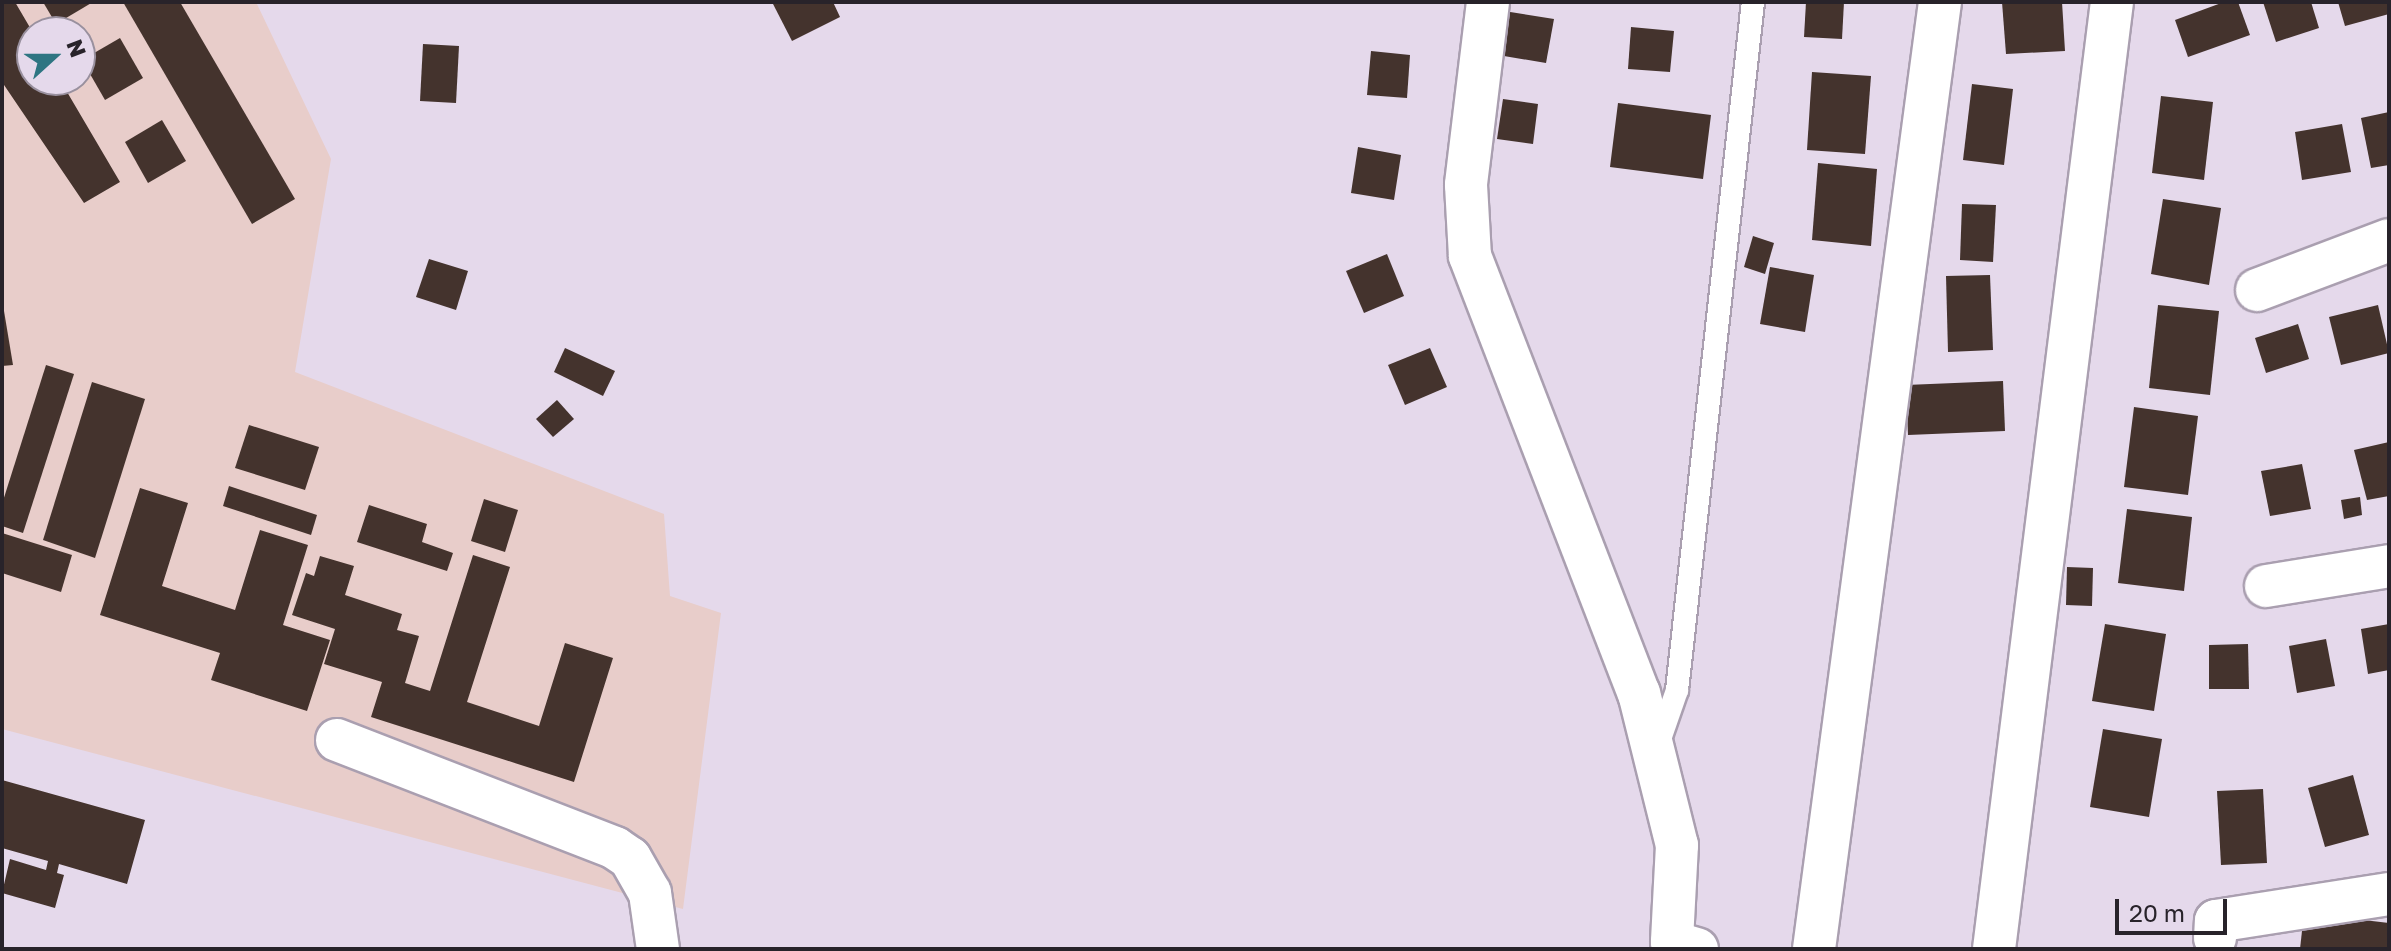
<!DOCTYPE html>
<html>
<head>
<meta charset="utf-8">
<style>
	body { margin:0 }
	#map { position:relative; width:2391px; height:951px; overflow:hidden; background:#e5d9eb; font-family:"Golos Text",sans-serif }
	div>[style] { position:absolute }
	.medical>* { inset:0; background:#e8cdca }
	.building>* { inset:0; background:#44332d }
	.roads { filter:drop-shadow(2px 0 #aa9fb0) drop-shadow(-2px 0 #aa9fb0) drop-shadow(0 2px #aa9fb0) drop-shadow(0 -2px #aa9fb0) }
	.lane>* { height:22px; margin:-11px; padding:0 11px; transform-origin:11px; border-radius:11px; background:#fff }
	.street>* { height:42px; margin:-21px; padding:0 21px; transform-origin:21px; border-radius:21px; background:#fff }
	span { translate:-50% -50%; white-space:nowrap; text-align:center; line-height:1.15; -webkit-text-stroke:8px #e5d9eb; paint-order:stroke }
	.frame { position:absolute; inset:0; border:4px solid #28232a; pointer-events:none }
	.north { position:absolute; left:16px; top:16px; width:80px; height:80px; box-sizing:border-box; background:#e5d9eb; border:2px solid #99909e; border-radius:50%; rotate:69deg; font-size:22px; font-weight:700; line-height:32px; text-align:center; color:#28232a }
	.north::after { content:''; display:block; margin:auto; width:28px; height:36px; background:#2e7582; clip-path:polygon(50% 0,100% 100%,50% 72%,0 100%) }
	.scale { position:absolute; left:2115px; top:899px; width:112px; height:36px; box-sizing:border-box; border:4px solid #28232a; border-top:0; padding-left:10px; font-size:24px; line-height:28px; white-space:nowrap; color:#28232a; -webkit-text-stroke:6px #e5d9eb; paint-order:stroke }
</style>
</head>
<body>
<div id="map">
	<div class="medical">
		<i style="clip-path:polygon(evenodd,2px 2px,256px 2px,331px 159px,295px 372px,664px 514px,670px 596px,721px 613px,683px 909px,2px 729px,2px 2px,32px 32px,80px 32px,80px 80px,32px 80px,32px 32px)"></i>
	</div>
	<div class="building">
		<i style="clip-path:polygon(2px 2px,15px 2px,32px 31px,32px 80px,60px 80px,120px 182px,84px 203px,2px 82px)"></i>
		<i style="clip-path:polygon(43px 2px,93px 2px,56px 24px)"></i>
		<i style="clip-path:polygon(123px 2px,180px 2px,295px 199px,252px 224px)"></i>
		<i style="clip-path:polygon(772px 2px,833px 2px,840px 17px,792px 41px)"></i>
		<i style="clip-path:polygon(1806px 2px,1844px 2px,1842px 39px,1804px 37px)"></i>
		<i style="clip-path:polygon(2002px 2px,2062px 2px,2065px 51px,2006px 54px)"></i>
		<i style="clip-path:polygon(2224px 2px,2238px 2px,2250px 35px,2188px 57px,2175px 20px)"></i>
		<i style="clip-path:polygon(2263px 2px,2311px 2px,2319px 28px,2276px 42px)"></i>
		<i style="clip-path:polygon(2338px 2px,2387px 2px,2389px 14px,2345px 26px)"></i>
		<i style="clip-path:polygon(1504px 11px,1554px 19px,1546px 63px,1498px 55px)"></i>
		<i style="clip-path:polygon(1631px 27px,1674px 31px,1670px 72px,1628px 69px)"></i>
		<i style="clip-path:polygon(120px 38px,143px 78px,105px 100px,82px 60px)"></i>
		<i style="clip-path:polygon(423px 44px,459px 46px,456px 103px,420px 101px)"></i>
		<i style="clip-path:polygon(1371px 51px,1410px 55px,1407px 98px,1367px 95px)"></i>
		<i style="clip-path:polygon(1812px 72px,1871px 76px,1865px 154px,1807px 150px)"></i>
		<i style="clip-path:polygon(1972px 84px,2013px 89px,2004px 165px,1963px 160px)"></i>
		<i style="clip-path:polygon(2161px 96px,2213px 102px,2204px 180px,2152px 173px)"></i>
		<i style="clip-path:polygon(1503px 99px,1538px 104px,1533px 144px,1497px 139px)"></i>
		<i style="clip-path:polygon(1618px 103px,1711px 115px,1703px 179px,1610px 167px)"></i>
		<i style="clip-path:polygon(2389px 112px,2389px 165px,2371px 168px,2361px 118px)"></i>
		<i style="clip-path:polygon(162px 120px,186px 161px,148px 183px,125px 142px)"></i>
		<i style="clip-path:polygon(2342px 124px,2351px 172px,2302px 180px,2295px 132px)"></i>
		<i style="clip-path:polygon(1358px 147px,1401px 155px,1394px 200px,1351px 193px)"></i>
		<i style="clip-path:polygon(1818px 163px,1877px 169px,1871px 246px,1812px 240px)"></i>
		<i style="clip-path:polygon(2163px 199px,2221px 208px,2209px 285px,2151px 274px)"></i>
		<i style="clip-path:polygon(1962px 204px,1996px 205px,1993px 262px,1960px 260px)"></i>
		<i style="clip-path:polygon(1753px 236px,1774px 243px,1765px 274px,1744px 267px)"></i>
		<i style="clip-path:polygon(1387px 254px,1404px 296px,1364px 313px,1346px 271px)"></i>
		<i style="clip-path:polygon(429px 259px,468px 271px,456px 310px,416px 297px)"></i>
		<i style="clip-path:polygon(1770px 267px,1814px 275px,1805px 332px,1760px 324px)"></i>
		<i style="clip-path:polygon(1990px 275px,1993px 350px,1948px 352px,1946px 276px)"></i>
		<i style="clip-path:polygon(2px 299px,13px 365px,2px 366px)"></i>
		<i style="clip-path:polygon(2158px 305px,2219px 311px,2210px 395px,2149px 388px)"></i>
		<i style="clip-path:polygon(2378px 305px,2389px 353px,2341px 365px,2329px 317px)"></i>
		<i style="clip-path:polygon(2298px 324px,2309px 359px,2266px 373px,2255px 338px)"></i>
		<i style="clip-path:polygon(565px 348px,615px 371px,603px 396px,554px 372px)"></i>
		<i style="clip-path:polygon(1430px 348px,1447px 387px,1405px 405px,1388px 365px)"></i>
		<i style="clip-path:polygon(46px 365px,74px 374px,23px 533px,2px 526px,2px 504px)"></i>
		<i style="clip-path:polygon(2003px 381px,2005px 431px,1908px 435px,1906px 385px)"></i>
		<i style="clip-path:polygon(92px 382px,145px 399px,95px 558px,43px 540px)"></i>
		<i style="clip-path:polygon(557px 400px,574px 419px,553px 437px,536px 419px)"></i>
		<i style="clip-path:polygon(2134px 407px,2198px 416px,2188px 495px,2124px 487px)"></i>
		<i style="clip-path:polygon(249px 425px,319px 447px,305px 490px,235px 468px)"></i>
		<i style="clip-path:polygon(2389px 442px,2389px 496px,2367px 500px,2354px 450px)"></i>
		<i style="clip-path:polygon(2302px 464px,2311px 509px,2270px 516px,2261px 471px)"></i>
		<i style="clip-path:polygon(229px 486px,317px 515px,311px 535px,223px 506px)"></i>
		<i style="clip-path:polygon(140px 488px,188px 503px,162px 586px,235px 610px,260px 530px,308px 545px,283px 625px,330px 640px,307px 711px,211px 680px,220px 653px,100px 615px)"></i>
		<i style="clip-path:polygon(2360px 497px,2362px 515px,2344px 519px,2341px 500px)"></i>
		<i style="clip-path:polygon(484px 499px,518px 510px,505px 552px,471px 541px)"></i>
		<i style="clip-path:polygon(369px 505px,427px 524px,422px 542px,453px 553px,447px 571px,357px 542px)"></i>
		<i style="clip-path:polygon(2127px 509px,2192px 517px,2184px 591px,2118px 583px)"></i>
		<i style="clip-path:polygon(2px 533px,72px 555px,61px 592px,2px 573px)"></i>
		<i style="clip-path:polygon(473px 555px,510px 567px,467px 702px,539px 726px,565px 643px,613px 658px,574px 782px,371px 717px,382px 682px,324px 664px,335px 629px,292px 615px,306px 573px,314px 576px,320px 556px,354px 566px,345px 595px,402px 614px,397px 630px,419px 636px,405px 683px,430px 691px)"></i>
		<i style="clip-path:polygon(2067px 567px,2093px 568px,2092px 606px,2066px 605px)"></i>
		<i style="clip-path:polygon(2105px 624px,2166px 634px,2154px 711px,2092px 701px)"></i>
		<i style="clip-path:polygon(2389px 624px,2389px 670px,2368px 674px,2361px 629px)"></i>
		<i style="clip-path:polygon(2326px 639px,2335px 686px,2297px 693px,2289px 646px)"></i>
		<i style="clip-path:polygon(2248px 644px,2249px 689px,2209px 689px,2209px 645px)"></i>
		<i style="clip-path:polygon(2103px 729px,2162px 739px,2149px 817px,2090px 807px)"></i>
		<i style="clip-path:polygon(2353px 775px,2369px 835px,2325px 847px,2308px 788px)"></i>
		<i style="clip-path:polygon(2px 780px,145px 820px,127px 884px,59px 864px,57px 873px,64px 875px,55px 908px,2px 893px,10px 859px,46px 870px,48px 861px,2px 848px)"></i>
		<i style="clip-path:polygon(2263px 789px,2267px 863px,2221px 865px,2217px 791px)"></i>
		<i style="clip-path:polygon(2304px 913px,2389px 923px,2389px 949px,2300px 949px)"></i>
	</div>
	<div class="roads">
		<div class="lane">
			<i style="left:1658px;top:745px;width:58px;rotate:-70.9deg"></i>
			<i style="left:1677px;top:690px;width:692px;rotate:-83.7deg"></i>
		</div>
		<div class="street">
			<i style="left:1488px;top:2px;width:184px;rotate:96.9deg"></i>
			<i style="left:1466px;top:185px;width:71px;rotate:86.8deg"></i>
			<i style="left:1470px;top:256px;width:469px;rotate:68.9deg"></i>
			<i style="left:1639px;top:693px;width:157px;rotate:76deg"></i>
			<i style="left:1677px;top:845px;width:97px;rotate:93deg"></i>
			<i style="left:1672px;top:942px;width:26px;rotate:16deg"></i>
			<i style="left:2257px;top:290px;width:141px;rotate:-20.7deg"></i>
			<i style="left:2266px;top:586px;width:125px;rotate:-9.2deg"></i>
			<i style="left:337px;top:740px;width:298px;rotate:21.2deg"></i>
			<i style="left:615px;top:848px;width:18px;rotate:34deg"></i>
			<i style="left:630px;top:858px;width:40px;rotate:60.3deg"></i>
			<i style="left:650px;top:893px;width:57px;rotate:81.9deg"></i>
			<i style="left:2215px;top:938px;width:17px;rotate:-87deg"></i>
			<i style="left:2216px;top:921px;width:175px;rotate:-8.9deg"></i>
			<i style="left:1814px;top:949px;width:955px;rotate:-82.42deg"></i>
			<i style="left:1994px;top:949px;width:954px;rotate:-82.9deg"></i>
		</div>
	</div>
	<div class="frame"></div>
	<div class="north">N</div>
	<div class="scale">20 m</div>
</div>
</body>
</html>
